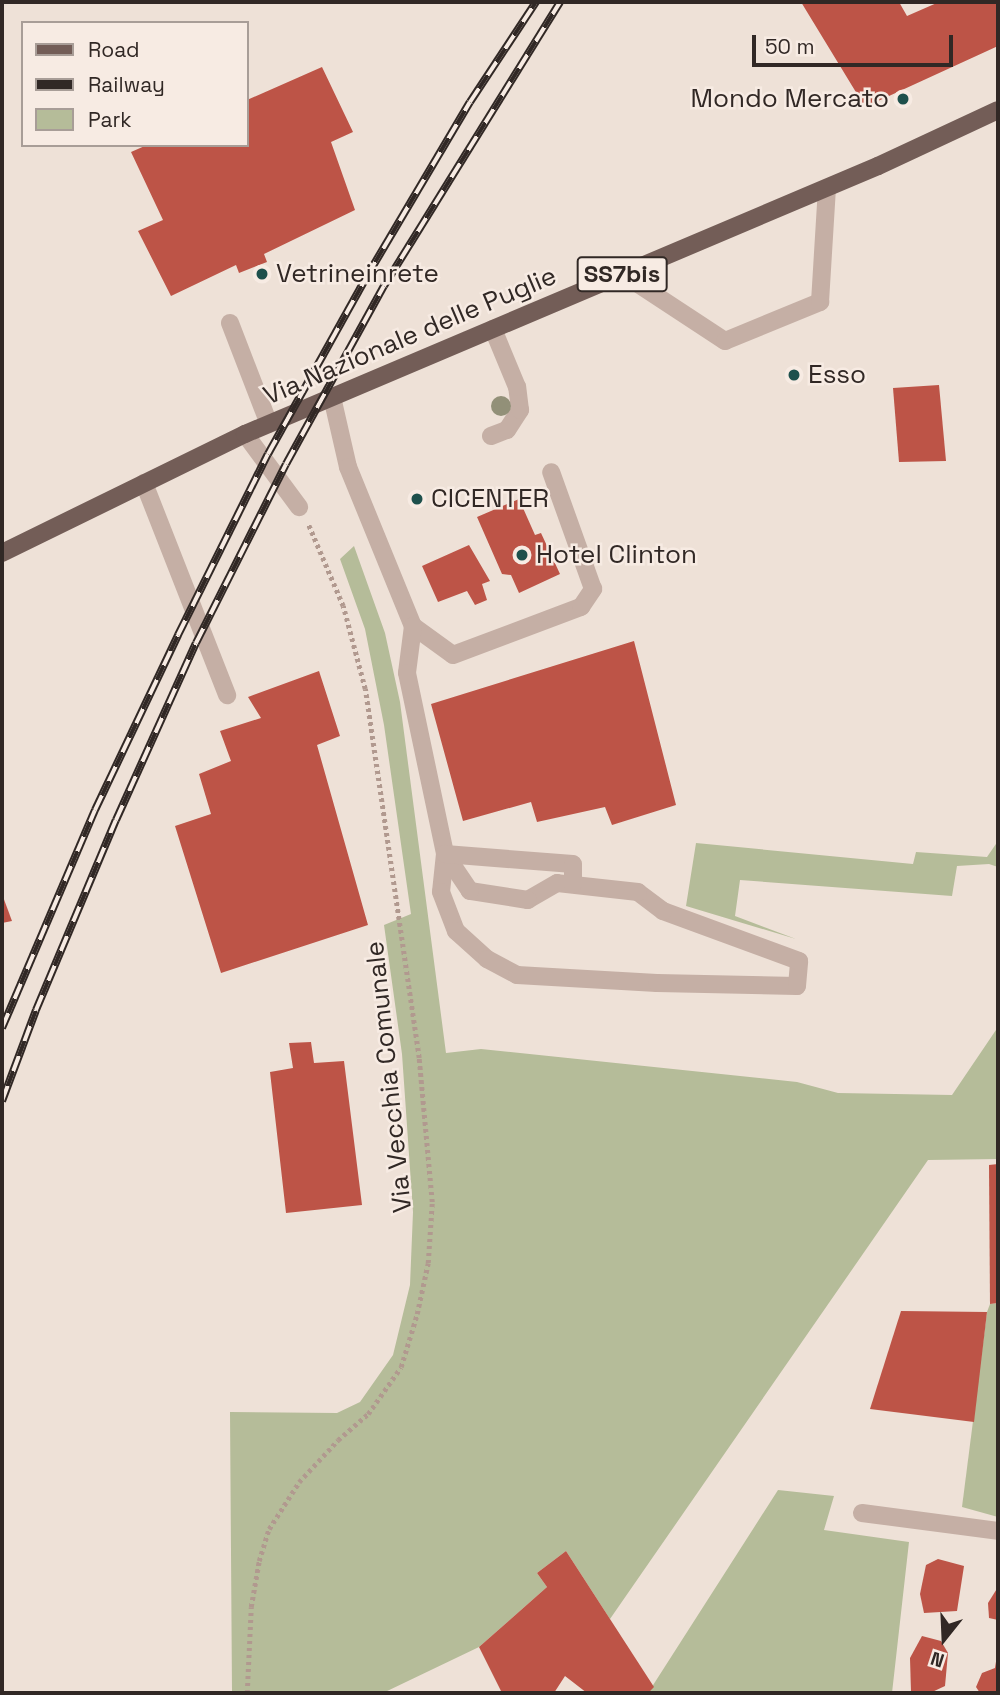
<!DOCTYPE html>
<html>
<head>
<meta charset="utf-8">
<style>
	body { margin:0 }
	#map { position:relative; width:1000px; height:1695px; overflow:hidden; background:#eee1d7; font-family:"Space Grotesk",sans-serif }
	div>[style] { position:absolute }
	.green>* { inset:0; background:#b5bc99 }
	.building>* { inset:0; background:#bd5447 }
	.path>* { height:4.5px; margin-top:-2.25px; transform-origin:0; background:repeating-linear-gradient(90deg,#b1998f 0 3.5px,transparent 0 7px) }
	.minor>* { height:18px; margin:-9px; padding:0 9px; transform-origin:9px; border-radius:9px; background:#c5afa5 }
	.major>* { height:18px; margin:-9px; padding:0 9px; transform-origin:9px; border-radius:9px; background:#735d57 }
	.rail>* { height:8px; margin-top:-4px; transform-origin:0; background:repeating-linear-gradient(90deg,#f7ebe3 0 16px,#312825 0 32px); box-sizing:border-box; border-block:2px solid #312825 }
	.trees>* { width:20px; height:20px; margin:-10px; border-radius:50%; background:#929078 }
	.dots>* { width:19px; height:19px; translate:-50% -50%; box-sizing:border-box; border:4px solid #f7ebe3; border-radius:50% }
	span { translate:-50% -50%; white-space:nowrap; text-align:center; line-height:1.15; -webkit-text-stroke:5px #f7ebe3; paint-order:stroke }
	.shield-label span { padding:2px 5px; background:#f7ebe3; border:2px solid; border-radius:5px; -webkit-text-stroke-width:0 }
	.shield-label { font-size:24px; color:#312825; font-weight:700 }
	.poi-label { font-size:26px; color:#312825 }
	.right { translate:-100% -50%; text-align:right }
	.left { translate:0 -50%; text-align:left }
	.street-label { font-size:26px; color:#312825 }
	.frame { position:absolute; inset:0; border:4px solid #312825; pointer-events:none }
	.legend { position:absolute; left:21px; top:21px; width:228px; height:126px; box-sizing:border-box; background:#f7ebe3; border:2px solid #a89d97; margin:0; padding:9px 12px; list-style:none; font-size:21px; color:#312825 }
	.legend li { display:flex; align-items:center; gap:14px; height:35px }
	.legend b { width:35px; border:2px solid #a89d97 }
	.north { position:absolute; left:909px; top:1604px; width:70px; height:70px; -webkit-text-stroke:5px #f7ebe3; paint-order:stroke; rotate:198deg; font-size:19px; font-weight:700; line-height:28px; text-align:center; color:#312825 }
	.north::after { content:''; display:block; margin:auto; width:24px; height:32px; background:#312825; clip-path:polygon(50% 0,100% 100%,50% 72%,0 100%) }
	.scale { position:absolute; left:752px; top:35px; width:201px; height:32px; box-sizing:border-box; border:4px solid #312825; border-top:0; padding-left:9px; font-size:21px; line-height:24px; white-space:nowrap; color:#312825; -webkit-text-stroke:5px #f7ebe3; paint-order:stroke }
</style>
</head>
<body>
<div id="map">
	<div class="green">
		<i style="clip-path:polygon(354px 546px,385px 633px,400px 702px,446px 1053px,481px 1049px,797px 1082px,838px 1093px,952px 1095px,998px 1027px,998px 1159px,928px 1160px,610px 1619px,566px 1551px,537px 1573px,547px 1587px,479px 1647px,383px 1693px,232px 1693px,230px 1412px,337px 1413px,360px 1402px,393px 1355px,410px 1285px,413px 1212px,402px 1054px,384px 925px,411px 914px,384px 725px,365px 629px,340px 559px)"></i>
		<i style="clip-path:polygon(998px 841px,998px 867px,989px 864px,957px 866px,952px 896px,740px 880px,735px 916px,796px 939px,686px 906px,696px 843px,913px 864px,916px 852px,987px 857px)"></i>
		<i style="clip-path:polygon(998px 1303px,998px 1517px,962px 1507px,987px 1312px,990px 1304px)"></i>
		<i style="clip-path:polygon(778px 1490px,834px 1496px,824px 1530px,909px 1542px,892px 1693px,648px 1693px)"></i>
	</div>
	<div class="building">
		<i style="clip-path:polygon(801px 2px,899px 2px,907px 16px,939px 2px,998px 2px,998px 46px,865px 107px)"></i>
		<i style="clip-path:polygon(322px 67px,353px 132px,331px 142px,355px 210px,264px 254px,267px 262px,239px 273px,236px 265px,171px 296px,138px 231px,163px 220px,131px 152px,147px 145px,247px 145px,247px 100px)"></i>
		<i style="clip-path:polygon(939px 385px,946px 461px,899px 462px,893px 388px)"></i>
		<i style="clip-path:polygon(519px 499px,535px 535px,541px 533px,560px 574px,519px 593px,511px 575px,502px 574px,477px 517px)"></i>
		<i style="clip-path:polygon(469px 545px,490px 581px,482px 584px,487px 600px,475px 605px,467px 591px,438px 602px,422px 566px)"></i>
		<i style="clip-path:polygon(634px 641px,676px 805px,612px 825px,605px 807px,537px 822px,531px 802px,463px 821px,431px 704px)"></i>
		<i style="clip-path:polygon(319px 671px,340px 736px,317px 745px,368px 925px,221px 973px,175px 826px,211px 814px,199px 774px,231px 761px,220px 731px,261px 718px,248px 697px)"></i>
		<i style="clip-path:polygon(2px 894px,12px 921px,2px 923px)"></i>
		<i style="clip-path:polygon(311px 1042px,314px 1063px,344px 1061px,362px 1205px,286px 1213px,270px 1072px,293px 1068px,289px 1043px)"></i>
		<i style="clip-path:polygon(998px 1164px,998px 1303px,990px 1304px,989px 1165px)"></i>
		<i style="clip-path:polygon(901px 1311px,987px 1312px,974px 1422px,870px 1409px)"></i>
		<i style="clip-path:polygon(566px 1551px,654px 1687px,648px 1693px,587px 1693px,565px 1676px,554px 1693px,502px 1693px,479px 1647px,547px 1587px,537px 1573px)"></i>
		<i style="clip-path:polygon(938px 1559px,964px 1566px,957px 1611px,924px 1613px,920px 1594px,926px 1565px)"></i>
		<i style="clip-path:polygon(998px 1587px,998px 1620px,989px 1618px,988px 1603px)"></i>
		<i style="clip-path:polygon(922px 1636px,941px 1641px,948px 1653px,945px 1686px,930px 1693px,911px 1692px,910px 1658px)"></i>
		<i style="clip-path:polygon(997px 1655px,998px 1693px,980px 1693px,976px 1687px,982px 1673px,995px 1668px)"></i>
	</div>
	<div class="path">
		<i style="left:247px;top:1693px;width:86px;rotate:-87.3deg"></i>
		<i style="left:251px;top:1607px;width:47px;rotate:-80.1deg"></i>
		<i style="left:259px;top:1561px;width:34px;rotate:-73deg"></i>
		<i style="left:269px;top:1529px;width:56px;rotate:-57.4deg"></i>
		<i style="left:299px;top:1482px;width:57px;rotate:-47.1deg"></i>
		<i style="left:338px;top:1440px;width:40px;rotate:-41deg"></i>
		<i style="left:368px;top:1414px;width:57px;rotate:-54.9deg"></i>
		<i style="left:401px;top:1367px;width:55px;rotate:-73.2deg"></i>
		<i style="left:417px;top:1314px;width:52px;rotate:-77.8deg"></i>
		<i style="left:428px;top:1263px;width:61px;rotate:-86.2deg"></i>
		<i style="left:432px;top:1202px;width:145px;rotate:-95.2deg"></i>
		<i style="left:419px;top:1058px;width:373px;rotate:-98.3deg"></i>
		<i style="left:365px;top:689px;width:86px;rotate:-104.8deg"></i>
		<i style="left:343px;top:606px;width:89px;rotate:-113.1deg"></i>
	</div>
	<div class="minor">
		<i style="left:623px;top:274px;width:122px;rotate:33.3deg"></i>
		<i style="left:725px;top:341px;width:103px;rotate:-22.3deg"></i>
		<i style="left:820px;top:302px;width:114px;rotate:-86.5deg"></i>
		<i style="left:230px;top:323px;width:108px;rotate:68.9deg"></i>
		<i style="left:332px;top:397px;width:72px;rotate:77.1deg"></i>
		<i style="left:348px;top:467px;width:172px;rotate:67.8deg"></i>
		<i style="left:413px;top:626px;width:49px;rotate:35.9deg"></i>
		<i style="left:453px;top:655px;width:137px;rotate:-20.6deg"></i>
		<i style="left:581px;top:607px;width:22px;rotate:-56deg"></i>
		<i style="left:593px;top:589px;width:124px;rotate:-109.7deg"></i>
		<i style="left:245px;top:434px;width:91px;rotate:53.5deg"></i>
		<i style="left:491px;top:436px;width:17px;rotate:-21deg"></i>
		<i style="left:507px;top:430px;width:24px;rotate:-57deg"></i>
		<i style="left:520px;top:410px;width:23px;rotate:-97deg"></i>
		<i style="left:517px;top:387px;width:63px;rotate:-112.5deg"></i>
		<i style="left:144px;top:483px;width:228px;rotate:68.6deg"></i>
		<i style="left:413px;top:626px;width:47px;rotate:97.3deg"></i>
		<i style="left:407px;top:673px;width:185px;rotate:78.1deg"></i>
		<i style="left:445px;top:854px;width:38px;rotate:96deg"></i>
		<i style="left:441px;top:892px;width:42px;rotate:69deg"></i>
		<i style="left:456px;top:931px;width:42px;rotate:42.1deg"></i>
		<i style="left:487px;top:959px;width:34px;rotate:28deg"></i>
		<i style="left:517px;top:975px;width:140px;rotate:3.3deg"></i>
		<i style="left:657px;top:983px;width:140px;rotate:1.2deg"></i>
		<i style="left:797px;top:986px;width:25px;rotate:-85deg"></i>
		<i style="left:799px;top:961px;width:145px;rotate:-159.8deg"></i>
		<i style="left:663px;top:911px;width:31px;rotate:-143deg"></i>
		<i style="left:638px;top:892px;width:81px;rotate:-173.7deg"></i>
		<i style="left:557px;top:883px;width:34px;rotate:150deg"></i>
		<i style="left:528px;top:900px;width:59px;rotate:-171.2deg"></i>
		<i style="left:470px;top:891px;width:45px;rotate:-124deg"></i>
		<i style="left:445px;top:854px;width:128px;rotate:4.5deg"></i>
		<i style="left:573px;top:864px;width:20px;rotate:90deg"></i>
		<i style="left:862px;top:1513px;width:137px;rotate:7.5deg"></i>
	</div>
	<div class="major">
		<i style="left:2px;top:553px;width:271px;rotate:-26.1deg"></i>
		<i style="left:245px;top:434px;width:687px;rotate:-22.95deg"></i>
		<i style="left:878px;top:166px;width:132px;rotate:-25deg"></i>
	</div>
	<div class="rail">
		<i style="left:2px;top:1028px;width:237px;rotate:-66.9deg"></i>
		<i style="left:95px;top:810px;width:194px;rotate:-64.6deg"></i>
		<i style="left:178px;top:635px;width:202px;rotate:-63.6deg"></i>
		<i style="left:268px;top:454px;width:204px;rotate:-60.9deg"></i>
		<i style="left:367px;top:276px;width:202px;rotate:-59.4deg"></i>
		<i style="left:470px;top:102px;width:120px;rotate:-56.6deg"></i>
		<i style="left:2px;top:1101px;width:97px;rotate:-69.5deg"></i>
		<i style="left:36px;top:1010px;width:206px;rotate:-67.2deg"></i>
		<i style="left:116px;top:820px;width:194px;rotate:-65.7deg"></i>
		<i style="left:196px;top:643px;width:200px;rotate:-63.3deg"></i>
		<i style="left:286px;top:464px;width:203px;rotate:-61.2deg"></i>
		<i style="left:384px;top:286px;width:334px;rotate:-58.2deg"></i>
	</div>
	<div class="trees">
		<i style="left:501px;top:406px"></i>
	</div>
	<div class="dots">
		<i style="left:903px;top:99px;background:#1e504c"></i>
		<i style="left:262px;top:274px;background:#1e504c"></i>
		<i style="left:794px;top:375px;background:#1e504c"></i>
		<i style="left:417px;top:499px;background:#1e504c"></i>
		<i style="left:522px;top:555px;background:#1e504c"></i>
	</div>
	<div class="shield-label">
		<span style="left:622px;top:274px">SS7bis</span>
	</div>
	<div class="poi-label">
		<span class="right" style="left:889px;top:99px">Mondo Mercato</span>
		<span class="left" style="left:276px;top:274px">Vetrineinrete</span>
		<span class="left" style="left:808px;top:375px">Esso</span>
		<span class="left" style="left:431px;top:499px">CICENTER</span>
		<span class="left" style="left:536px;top:555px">Hotel Clinton</span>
	</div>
	<div class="street-label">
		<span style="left:410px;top:336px;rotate:-23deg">Via Nazionale delle Puglie</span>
		<span style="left:389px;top:1077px;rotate:-96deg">Via Vecchia Comunale</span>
	</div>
	<div class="frame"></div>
	<ul class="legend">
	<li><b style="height:9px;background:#735d57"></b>Road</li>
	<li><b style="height:9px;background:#312825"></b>Railway</li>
	<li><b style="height:19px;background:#b5bc99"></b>Park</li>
	</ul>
	<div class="north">N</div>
	<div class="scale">50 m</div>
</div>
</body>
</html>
